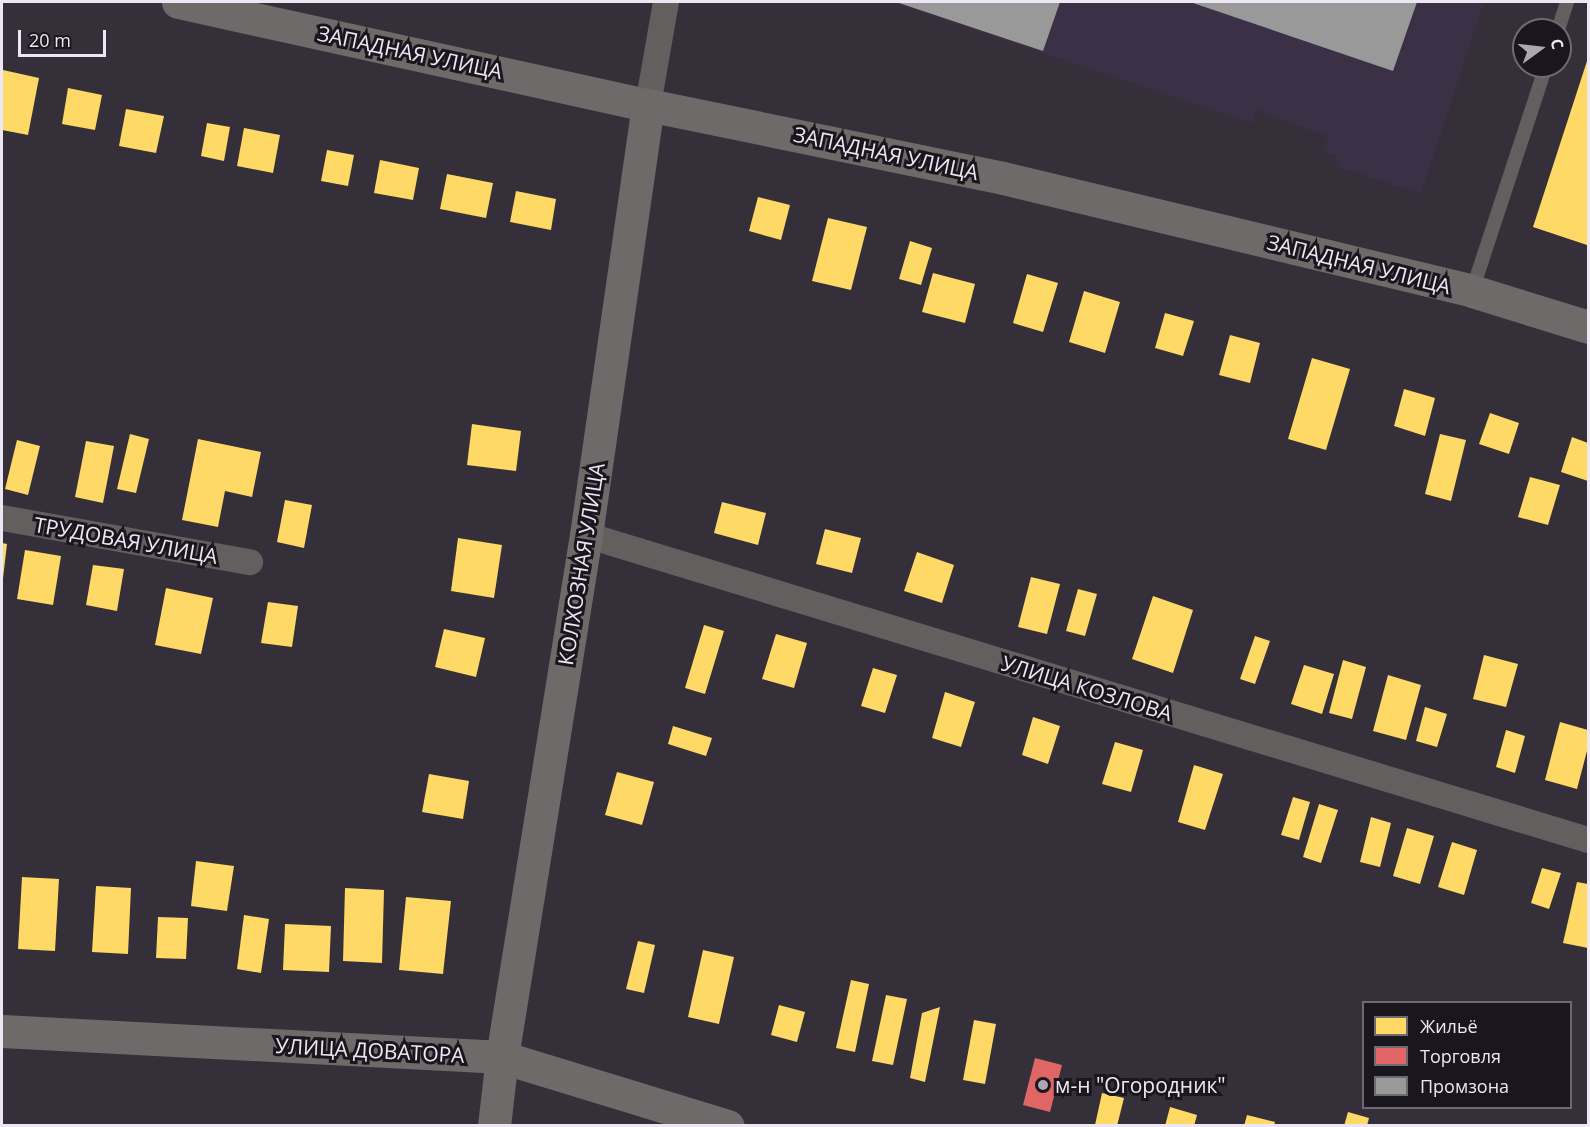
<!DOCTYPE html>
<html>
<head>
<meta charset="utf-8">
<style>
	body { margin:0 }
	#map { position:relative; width:1590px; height:1127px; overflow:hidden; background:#342f39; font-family:"Open Sans",sans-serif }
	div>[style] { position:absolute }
	.built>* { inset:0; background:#3b3046 }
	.homes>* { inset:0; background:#ffd966 }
	.shops>* { inset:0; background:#e06666 }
	.industry>* { inset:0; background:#999 }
	.lane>* { height:14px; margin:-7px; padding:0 7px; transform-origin:7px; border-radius:7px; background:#635f5f }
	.street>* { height:26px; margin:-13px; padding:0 13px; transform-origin:13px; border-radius:13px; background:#635f5f }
	.secondary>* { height:33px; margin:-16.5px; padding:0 16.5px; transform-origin:16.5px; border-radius:16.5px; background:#6e6a69 }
	.dots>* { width:16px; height:16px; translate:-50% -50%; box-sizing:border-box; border:3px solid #1a161e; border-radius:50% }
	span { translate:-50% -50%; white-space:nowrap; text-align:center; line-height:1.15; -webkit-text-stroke:6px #1a161e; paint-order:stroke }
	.street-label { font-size:21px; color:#ece7f3 }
	.poi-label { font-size:21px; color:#ece7f3 }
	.left { translate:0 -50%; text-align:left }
	.frame { position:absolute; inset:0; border:3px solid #ece7f3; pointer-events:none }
	.legend { position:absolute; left:1362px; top:1001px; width:210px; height:108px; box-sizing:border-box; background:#1a161e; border:2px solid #6e6a73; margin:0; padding:8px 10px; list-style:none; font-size:18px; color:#ece7f3 }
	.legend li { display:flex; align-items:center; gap:12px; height:30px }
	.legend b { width:30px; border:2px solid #6e6a73 }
	.north { position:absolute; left:1512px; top:18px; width:60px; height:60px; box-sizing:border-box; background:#1a161e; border:2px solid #6e6a73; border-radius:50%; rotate:75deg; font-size:16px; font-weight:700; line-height:24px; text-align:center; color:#ece7f3 }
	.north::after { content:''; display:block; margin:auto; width:21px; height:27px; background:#aca7b2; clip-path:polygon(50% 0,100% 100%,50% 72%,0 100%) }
	.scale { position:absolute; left:18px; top:30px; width:88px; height:27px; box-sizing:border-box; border:3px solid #ece7f3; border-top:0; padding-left:8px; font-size:18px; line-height:21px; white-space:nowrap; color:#ece7f3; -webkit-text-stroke:4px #1a161e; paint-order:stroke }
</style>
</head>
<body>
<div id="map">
	<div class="built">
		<i style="clip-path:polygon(890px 2px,1484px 2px,1421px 194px,1336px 166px,1337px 156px,1323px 152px,1328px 137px,1258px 110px,1252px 123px)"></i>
	</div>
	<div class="homes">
		<i style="clip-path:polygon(1588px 58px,1588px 240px,1587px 245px,1533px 227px)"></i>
		<i style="clip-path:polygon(3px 70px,39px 78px,28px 135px,2px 130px)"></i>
		<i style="clip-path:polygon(68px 88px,102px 95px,95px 130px,62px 124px)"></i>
		<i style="clip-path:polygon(126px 109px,164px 116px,156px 153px,119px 146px)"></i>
		<i style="clip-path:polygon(207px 123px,230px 127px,224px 161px,201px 156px)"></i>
		<i style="clip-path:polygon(244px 128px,280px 135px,273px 173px,237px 166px)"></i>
		<i style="clip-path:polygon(327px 150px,354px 155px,348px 186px,321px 181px)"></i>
		<i style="clip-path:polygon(380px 160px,419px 168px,413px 200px,374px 193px)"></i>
		<i style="clip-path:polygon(447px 174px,493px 183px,486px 218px,440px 209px)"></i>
		<i style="clip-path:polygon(516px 191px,556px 199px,551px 230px,510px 222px)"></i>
		<i style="clip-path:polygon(758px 197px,790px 205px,781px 240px,749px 231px)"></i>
		<i style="clip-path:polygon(828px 218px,867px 227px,851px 290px,812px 281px)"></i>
		<i style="clip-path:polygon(910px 241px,932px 248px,921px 285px,899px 279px)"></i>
		<i style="clip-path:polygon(933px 273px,975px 284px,965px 323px,922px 312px)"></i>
		<i style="clip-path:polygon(1027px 274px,1058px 283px,1043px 332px,1013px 323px)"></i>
		<i style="clip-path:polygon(1084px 291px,1120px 302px,1105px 353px,1069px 342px)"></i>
		<i style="clip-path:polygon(1165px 313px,1194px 321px,1183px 356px,1155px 348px)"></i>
		<i style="clip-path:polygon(1230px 335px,1260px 343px,1250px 383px,1219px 375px)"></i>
		<i style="clip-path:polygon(1312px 358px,1350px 369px,1326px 450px,1288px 439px)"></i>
		<i style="clip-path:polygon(1404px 389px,1435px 398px,1425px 436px,1394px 426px)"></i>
		<i style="clip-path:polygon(1490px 413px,1519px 423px,1509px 454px,1479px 444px)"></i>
		<i style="clip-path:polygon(472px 424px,521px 431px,516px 471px,467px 465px)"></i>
		<i style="clip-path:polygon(130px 434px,149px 439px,136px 493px,117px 489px)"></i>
		<i style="clip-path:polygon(1440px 434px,1466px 440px,1451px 501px,1425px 494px)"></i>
		<i style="clip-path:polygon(1572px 437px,1588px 443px,1588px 481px,1561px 472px)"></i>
		<i style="clip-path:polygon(198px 439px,261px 452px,252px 497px,225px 491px,218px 527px,182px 520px)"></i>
		<i style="clip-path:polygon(17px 440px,40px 446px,28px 495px,5px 489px)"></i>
		<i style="clip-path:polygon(86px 441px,114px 446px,103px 503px,75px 497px)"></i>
		<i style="clip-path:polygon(1530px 477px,1560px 485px,1548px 525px,1518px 517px)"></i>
		<i style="clip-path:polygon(285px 500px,312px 505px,304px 548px,277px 542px)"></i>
		<i style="clip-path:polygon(722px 502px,766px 513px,758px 545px,714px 533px)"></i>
		<i style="clip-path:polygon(825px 529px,861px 538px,852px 573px,816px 564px)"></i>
		<i style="clip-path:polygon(458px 538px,502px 545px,494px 598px,451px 591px)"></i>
		<i style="clip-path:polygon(2px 543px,7px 544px,3px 578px,2px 578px)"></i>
		<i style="clip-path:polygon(25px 550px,61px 556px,53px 605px,17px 599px)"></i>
		<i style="clip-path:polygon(917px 552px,954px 565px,942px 603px,904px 591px)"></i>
		<i style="clip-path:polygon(93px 565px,124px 569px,117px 611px,86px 605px)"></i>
		<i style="clip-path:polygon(1031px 577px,1060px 584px,1047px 634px,1018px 627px)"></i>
		<i style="clip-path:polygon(166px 588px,213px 598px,201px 654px,155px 645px)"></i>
		<i style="clip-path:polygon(1078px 589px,1097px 594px,1085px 636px,1066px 631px)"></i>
		<i style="clip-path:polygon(1153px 596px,1193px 610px,1173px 673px,1132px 659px)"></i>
		<i style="clip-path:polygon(268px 602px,298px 606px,292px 647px,261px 643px)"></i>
		<i style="clip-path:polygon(704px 625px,724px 631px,705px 694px,685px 688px)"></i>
		<i style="clip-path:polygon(444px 629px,485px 638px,476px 677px,435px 667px)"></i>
		<i style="clip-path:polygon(776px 634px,807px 643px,794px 688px,762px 679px)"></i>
		<i style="clip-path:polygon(1255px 636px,1270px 641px,1255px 684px,1240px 679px)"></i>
		<i style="clip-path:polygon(1484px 655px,1518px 664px,1506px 707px,1473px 699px)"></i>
		<i style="clip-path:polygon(1343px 660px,1366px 667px,1352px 719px,1329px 713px)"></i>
		<i style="clip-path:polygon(1304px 665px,1334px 674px,1322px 714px,1291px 704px)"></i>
		<i style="clip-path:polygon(873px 668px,897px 675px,885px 713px,861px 706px)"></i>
		<i style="clip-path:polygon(1388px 675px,1421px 685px,1406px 740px,1373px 731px)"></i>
		<i style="clip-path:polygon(945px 692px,975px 702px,961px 747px,932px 738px)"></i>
		<i style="clip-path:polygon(1425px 707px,1447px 714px,1437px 747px,1416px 741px)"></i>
		<i style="clip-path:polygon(1033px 717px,1060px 726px,1048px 764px,1022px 755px)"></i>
		<i style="clip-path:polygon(1560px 722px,1588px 730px,1588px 747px,1577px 789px,1545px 780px)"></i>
		<i style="clip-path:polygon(673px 726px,712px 738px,706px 756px,668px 744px)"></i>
		<i style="clip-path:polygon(1506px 730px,1525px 736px,1515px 773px,1496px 767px)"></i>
		<i style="clip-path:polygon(1115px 742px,1143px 750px,1131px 792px,1102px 784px)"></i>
		<i style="clip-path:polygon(1194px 765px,1223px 774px,1205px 830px,1178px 822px)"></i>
		<i style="clip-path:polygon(617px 772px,654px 782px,642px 825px,605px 815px)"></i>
		<i style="clip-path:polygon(429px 774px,469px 781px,463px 819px,422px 812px)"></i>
		<i style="clip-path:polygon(1293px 797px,1310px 802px,1299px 840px,1281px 835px)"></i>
		<i style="clip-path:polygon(1319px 804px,1338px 810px,1321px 863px,1303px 857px)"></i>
		<i style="clip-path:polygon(1371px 817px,1391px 823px,1380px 867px,1360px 862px)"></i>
		<i style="clip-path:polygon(1407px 828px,1434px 836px,1420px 884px,1393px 876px)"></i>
		<i style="clip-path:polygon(1452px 842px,1477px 850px,1464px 895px,1438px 887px)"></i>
		<i style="clip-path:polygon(196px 861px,234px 866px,227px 911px,191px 906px)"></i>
		<i style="clip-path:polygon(1542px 868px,1561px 873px,1549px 909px,1531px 903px)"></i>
		<i style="clip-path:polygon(22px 877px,59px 879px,55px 951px,18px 949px)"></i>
		<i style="clip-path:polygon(1577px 882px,1588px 884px,1588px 948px,1563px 943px)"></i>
		<i style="clip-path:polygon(96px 886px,131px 888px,128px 954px,92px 952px)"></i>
		<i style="clip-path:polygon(345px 888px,384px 890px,382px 963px,343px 961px)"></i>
		<i style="clip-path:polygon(406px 897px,451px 901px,443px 974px,399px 970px)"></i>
		<i style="clip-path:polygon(244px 915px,269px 919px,261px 973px,237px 969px)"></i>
		<i style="clip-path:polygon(158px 917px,188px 918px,186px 959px,156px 958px)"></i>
		<i style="clip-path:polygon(285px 924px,331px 926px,329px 972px,283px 970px)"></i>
		<i style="clip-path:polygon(638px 941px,655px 945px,644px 993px,626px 989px)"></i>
		<i style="clip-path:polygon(703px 950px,734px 957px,719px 1024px,688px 1017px)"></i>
		<i style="clip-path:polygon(851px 980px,869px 984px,855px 1052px,836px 1048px)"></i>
		<i style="clip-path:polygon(886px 995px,907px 999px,893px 1065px,872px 1061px)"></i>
		<i style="clip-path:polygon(779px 1005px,805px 1012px,797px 1042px,771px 1035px)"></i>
		<i style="clip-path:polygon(940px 1007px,925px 1082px,910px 1078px,922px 1013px)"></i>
		<i style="clip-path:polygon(974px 1020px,996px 1024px,985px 1084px,963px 1080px)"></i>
		<i style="clip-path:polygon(1102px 1093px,1124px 1098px,1117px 1126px,1095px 1125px)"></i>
		<i style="clip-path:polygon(1170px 1107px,1197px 1115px,1194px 1126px,1165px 1126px)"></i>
		<i style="clip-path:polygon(1348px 1112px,1369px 1118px,1367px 1126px,1344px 1126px)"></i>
		<i style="clip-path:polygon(1247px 1115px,1275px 1122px,1274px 1126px,1244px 1126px)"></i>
	</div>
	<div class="shops">
		<i style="clip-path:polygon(1035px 1058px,1062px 1065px,1050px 1112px,1023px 1105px)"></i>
	</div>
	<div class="industry">
		<i style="clip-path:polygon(896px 2px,1060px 2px,1043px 51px)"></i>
		<i style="clip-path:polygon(1190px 2px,1417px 2px,1393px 71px)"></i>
	</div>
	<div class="lane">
		<i style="left:1558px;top:30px;width:29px;rotate:-72deg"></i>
		<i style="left:1472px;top:291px;width:237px;rotate:-71.8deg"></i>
	</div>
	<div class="street">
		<i style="left:648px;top:105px;width:105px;rotate:-80.1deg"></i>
		<i style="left:2px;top:518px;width:252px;rotate:10.1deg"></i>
		<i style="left:586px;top:535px;width:1047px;rotate:16.93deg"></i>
	</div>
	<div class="secondary">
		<i style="left:178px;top:2px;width:481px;rotate:12.4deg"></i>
		<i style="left:648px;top:105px;width:362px;rotate:11.6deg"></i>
		<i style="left:1003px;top:178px;width:482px;rotate:13.5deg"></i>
		<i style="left:1472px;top:291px;width:121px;rotate:17.2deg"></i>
		<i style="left:2px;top:1031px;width:501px;rotate:2.98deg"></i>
		<i style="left:502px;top:1057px;width:236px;rotate:17deg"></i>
		<i style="left:494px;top:1126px;width:69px;rotate:-83.4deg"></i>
		<i style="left:502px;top:1057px;width:529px;rotate:-80.86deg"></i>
		<i style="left:586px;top:535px;width:434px;rotate:-81.8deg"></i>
	</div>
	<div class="dots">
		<i style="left:1043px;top:1085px;background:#aca7b2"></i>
	</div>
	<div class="street-label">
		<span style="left:410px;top:52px;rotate:12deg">ЗАПАДНАЯ УЛИЦА</span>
		<span style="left:886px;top:153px;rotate:12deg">ЗАПАДНАЯ УЛИЦА</span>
		<span style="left:1359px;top:264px;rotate:14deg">ЗАПАДНАЯ УЛИЦА</span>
		<span style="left:126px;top:540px;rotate:10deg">ТРУДОВАЯ УЛИЦА</span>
		<span style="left:581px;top:564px;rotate:-81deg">КОЛХОЗНАЯ УЛИЦА</span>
		<span style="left:1087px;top:688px;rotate:17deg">УЛИЦА КОЗЛОВА</span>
		<span style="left:370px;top:1050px;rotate:3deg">УЛИЦА ДОВАТОРА</span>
	</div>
	<div class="poi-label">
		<span class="left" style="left:1055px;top:1085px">м-н "Огородник"</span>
	</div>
	<div class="frame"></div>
	<ul class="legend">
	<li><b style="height:16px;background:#ffd966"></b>Жильё</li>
	<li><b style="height:16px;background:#e06666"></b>Торговля</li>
	<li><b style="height:16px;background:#999"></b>Промзона</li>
	</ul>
	<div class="north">С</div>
	<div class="scale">20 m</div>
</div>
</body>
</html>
